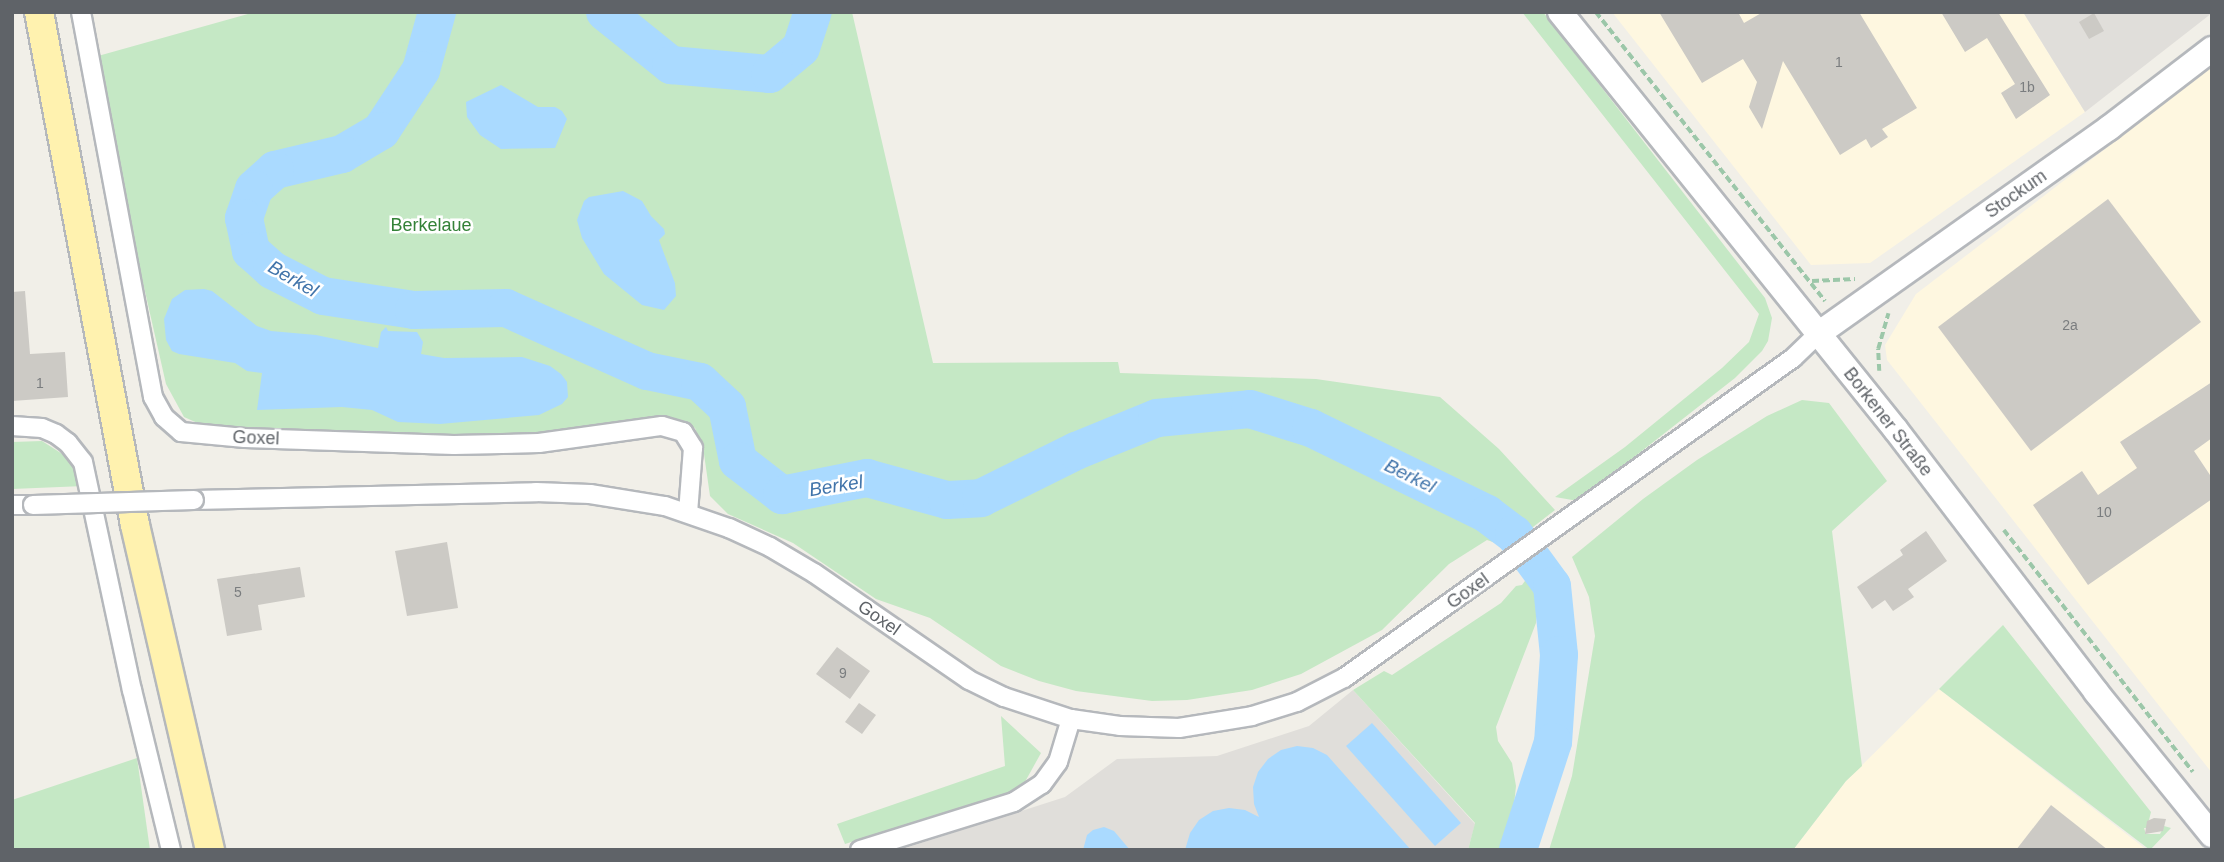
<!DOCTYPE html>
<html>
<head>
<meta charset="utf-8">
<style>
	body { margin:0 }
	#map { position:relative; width:2224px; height:862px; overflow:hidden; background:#f1efe8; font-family:Arial,sans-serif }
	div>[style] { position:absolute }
	.commercial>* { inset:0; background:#fef7e0 }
	.industrial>* { inset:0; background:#e0deda }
	.green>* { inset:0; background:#c5e8c5 }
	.water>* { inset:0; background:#aadaff }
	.river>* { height:38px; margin:-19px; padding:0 19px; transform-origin:19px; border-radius:19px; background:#aadaff }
	.building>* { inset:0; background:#cccac5 }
	.path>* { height:3.5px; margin-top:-1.75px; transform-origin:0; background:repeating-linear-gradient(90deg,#9cc7a9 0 7px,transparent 0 10.5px) }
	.roads { filter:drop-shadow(2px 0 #b5b8bc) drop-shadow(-2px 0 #b5b8bc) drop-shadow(0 2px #b5b8bc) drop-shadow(0 -2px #b5b8bc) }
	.street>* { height:18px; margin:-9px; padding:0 9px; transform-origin:9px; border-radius:9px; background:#fff }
	.secondary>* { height:24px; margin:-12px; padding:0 12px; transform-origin:12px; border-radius:12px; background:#fff }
	.primary>* { height:28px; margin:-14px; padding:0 14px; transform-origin:14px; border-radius:14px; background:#fff2af }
	.bridges { filter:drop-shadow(2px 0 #b5b8bc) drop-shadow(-2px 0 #b5b8bc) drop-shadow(0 2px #b5b8bc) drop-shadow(0 -2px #b5b8bc) }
	.street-bridge>* { height:18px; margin:-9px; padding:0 9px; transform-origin:9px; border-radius:9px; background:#fff }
	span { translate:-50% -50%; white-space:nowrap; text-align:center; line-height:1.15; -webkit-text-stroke:5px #fff; paint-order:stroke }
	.number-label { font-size:14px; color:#7a7d7f }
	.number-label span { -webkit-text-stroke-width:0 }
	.street-label { font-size:18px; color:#5f6368 }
	.park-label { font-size:18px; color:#348238 }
	.water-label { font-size:19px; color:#4174aa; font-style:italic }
	.frame { position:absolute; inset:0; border:14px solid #5f6368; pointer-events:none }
</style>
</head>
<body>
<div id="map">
	<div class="commercial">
		<i style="clip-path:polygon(1612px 12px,2023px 12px,2085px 112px,1870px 263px,1811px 265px)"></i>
		<i style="clip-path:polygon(2212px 67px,2212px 773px,1887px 360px,1885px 345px,1916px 294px)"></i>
		<i style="clip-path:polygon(1939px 689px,2147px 850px,1793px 850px,1846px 781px)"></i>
	</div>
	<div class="industrial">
		<i style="clip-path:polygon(2023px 12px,2212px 13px,2085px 112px)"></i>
		<i style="clip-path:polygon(1353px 690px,1475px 824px,1468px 850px,899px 850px,1065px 797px,1117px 759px,1217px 756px,1309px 726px)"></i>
	</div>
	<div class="green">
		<i style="clip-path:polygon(255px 12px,852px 12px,933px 363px,1118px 362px,1120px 373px,1316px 379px,1440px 397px,1499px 449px,1555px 510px,1507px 547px,1487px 540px,1449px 564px,1382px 630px,1301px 674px,1252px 690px,1187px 700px,1152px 701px,1076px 691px,1039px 681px,1001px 666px,930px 618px,876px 599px,793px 543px,728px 514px,710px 496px,704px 454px,695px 428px,669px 419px,526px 437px,332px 439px,211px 429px,184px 417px,166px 384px,139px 265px,98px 56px)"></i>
		<i style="clip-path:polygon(1522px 12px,1543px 12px,1765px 298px,1772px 318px,1768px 341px,1762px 351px,1735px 378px,1578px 501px,1555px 497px,1625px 447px,1722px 368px,1749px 342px,1759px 314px)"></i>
		<i style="clip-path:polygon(1802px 400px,1829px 403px,1887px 481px,1832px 531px,1862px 766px,1846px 781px,1793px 850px,1549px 850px,1572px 776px,1595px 636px,1589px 597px,1572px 557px,1643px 499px,1697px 460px,1767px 416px)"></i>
		<i style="clip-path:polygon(42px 441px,67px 457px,84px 486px,12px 489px,12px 442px)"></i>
		<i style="clip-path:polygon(1527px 578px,1538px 599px,1536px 623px,1496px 727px,1498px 741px,1512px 763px,1516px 786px,1513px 814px,1500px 850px,1468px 850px,1475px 823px,1353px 690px,1384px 671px,1392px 675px,1501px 603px,1516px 586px,1522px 585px)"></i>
		<i style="clip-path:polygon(2003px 625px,2151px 812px,2147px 828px,2144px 828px,2146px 834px,2160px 834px,2164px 826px,2171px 828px,2150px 850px,1939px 689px)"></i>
		<i style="clip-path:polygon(1001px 716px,1041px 753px,1021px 789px,845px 844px,837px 824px,1005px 766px)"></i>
		<i style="clip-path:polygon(137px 758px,150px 850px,12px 850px,12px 800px)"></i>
	</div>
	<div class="water">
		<i style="clip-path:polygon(501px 85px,538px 107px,555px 107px,562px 111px,567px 119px,555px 148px,501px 149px,480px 135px,467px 117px,466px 102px)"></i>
		<i style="clip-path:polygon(623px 191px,642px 201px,651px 216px,664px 229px,665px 234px,659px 240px,675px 283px,676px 296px,664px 310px,642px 305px,604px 274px,582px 238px,577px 220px,584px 201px,589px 197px)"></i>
		<i style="clip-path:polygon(204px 289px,212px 291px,257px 326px,271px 331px,316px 335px,378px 348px,381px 332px,386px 327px,388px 331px,417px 332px,423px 342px,421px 354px,444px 358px,522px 357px,550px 366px,561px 374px,567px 382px,568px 397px,562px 404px,539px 415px,440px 424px,398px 422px,372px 410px,342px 407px,257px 410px,262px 373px,247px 371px,235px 363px,179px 354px,172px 351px,166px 340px,164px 319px,172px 299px,185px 290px)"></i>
		<i style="clip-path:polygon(1372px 723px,1461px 823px,1435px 846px,1346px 746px)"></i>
		<i style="clip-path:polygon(1297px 746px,1313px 748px,1327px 755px,1411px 850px,1185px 850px,1190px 833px,1199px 820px,1213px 811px,1229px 808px,1245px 810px,1259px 817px,1254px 804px,1253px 787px,1258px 772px,1268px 759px,1281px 750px)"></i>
		<i style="clip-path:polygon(1104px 827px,1114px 831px,1130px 850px,1083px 850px,1087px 835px,1093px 830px)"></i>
	</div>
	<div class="river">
		<i style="left:437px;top:12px;width:60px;rotate:105.4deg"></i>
		<i style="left:421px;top:70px;width:73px;rotate:123.3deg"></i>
		<i style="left:381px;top:131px;width:45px;rotate:149.5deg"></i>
		<i style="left:342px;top:154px;width:69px;rotate:166.6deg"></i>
		<i style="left:275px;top:170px;width:28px;rotate:138deg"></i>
		<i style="left:254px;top:189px;width:31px;rotate:109deg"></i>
		<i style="left:244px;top:218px;width:34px;rotate:78deg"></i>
		<i style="left:251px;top:251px;width:28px;rotate:42deg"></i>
		<i style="left:272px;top:270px;width:57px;rotate:27deg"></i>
		<i style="left:323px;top:296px;width:92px;rotate:8.7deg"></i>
		<i style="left:414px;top:310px;width:92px;rotate:-1.2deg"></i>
		<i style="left:506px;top:308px;width:154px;rotate:24.1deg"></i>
		<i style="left:647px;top:371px;width:54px;rotate:11.7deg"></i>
		<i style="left:700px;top:382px;width:37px;rotate:43deg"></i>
		<i style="left:727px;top:407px;width:55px;rotate:78.5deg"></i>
		<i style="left:738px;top:461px;width:56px;rotate:37.7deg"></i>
		<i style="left:782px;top:495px;width:87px;rotate:-11.3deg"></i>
		<i style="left:867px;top:478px;width:83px;rotate:15.4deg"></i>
		<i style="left:947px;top:500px;width:34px;rotate:-3deg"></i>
		<i style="left:981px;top:498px;width:106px;rotate:-26.3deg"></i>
		<i style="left:1076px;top:451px;width:87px;rotate:-22.2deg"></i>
		<i style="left:1157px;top:418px;width:93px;rotate:-5.5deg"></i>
		<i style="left:1250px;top:409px;width:64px;rotate:17.3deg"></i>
		<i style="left:1311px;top:428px;width:196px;rotate:26deg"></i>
		<i style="left:1487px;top:514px;width:34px;rotate:37deg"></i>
		<i style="left:1514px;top:534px;width:64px;rotate:53.8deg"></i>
		<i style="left:1552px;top:586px;width:69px;rotate:84.2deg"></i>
		<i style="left:1559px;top:655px;width:87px;rotate:93.9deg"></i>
		<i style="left:1553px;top:742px;width:114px;rotate:108deg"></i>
		<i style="left:605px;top:12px;width:85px;rotate:38.8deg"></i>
		<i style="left:671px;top:65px;width:99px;rotate:5.2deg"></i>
		<i style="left:770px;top:74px;width:40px;rotate:-40deg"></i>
		<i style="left:801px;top:48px;width:38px;rotate:-72deg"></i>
	</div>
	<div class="building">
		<i style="clip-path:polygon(1659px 12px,1738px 12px,1744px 23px,1763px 12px,1859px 12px,1917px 108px,1882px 129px,1888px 137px,1871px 148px,1866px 139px,1840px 155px,1783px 61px,1762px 129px,1749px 107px,1757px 82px,1743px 59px,1702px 83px)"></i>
		<i style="clip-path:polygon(1941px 12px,1998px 12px,2050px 95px,2016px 119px,2001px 93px,2015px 84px,1987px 38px,1965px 52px)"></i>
		<i style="clip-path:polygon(2094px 13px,2104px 31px,2089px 39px,2079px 22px)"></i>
		<i style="clip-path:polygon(2108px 199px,2201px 322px,2031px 451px,1938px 327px)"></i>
		<i style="clip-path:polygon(25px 291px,30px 354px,65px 352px,68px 397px,12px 401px,12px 292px)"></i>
		<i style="clip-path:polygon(2212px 382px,2212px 438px,2194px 451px,2212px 478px,2212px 499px,2088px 585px,2033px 505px,2082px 471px,2098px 495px,2137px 468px,2120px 442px)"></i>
		<i style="clip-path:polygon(1926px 531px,1947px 561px,1908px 589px,1914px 597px,1893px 611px,1885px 600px,1872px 609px,1857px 587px,1903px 555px,1900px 550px)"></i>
		<i style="clip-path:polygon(447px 542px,458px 608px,407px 616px,395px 551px)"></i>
		<i style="clip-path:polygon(300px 567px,305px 597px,258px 605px,262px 630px,227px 636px,217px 579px)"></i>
		<i style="clip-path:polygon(837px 647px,870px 671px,850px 699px,816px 674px)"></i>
		<i style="clip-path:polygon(859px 703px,876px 715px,862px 734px,845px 722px)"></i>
		<i style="clip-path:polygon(2051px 805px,2108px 850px,2016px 850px)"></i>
		<i style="clip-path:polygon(2154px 818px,2166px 819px,2163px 831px,2145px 834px,2147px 821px)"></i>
	</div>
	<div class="path">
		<i style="left:1596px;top:12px;width:369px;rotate:51.6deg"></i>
		<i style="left:1812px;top:281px;width:43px;rotate:-2.7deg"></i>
		<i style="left:1879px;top:371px;width:22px;rotate:-93deg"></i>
		<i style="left:1878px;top:349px;width:37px;rotate:-74deg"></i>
		<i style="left:2004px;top:530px;width:307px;rotate:52deg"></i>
	</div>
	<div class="roads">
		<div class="street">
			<i style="left:81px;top:12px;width:392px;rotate:79.4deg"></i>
			<i style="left:153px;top:397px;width:23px;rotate:61deg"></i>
			<i style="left:164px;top:417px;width:23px;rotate:41deg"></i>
			<i style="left:181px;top:432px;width:64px;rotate:5.4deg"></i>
			<i style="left:245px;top:438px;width:209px;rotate:1.9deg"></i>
			<i style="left:454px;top:445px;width:85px;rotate:-1.3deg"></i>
			<i style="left:539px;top:443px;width:124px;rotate:-7.9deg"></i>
			<i style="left:662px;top:426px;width:22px;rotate:16deg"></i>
			<i style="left:683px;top:432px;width:19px;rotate:58deg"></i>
			<i style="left:693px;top:448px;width:65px;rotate:94.4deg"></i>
			<i style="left:12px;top:426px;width:30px;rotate:4deg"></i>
			<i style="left:42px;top:428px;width:15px;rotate:23deg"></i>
			<i style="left:56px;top:434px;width:15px;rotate:37deg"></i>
			<i style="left:68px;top:443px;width:24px;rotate:52deg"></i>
			<i style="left:83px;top:462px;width:233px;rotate:77.9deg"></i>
			<i style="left:132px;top:690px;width:165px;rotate:76.3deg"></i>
			<i style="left:194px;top:500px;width:342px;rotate:-1.3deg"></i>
			<i style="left:536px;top:492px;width:54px;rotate:2.1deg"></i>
			<i style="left:590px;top:494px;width:76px;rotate:9.1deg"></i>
			<i style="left:665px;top:506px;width:68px;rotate:19deg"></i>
			<i style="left:729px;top:528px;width:45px;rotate:24.9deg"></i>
			<i style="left:770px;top:547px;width:51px;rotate:30.6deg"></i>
			<i style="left:814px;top:573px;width:188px;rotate:34.6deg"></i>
			<i style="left:969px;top:680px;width:39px;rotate:26deg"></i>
			<i style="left:1004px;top:697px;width:71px;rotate:18.2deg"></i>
			<i style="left:1071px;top:719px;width:49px;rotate:8.1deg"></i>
			<i style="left:1120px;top:726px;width:59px;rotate:1.9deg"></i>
			<i style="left:1179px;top:728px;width:74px;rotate:-9.3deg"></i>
			<i style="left:1252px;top:716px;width:47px;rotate:-17.3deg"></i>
			<i style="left:1297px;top:702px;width:53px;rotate:-27.1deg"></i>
			<i style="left:1344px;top:678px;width:551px;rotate:-35.48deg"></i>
			<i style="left:1793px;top:358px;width:35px;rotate:-44deg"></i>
			<i style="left:12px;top:505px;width:21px"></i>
			<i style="left:860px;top:850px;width:161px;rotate:-17.3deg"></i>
			<i style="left:1014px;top:802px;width:33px;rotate:-33deg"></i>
			<i style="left:1042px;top:784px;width:27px;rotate:-54deg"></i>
			<i style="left:1058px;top:762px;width:45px;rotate:-73.2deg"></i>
		</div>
		<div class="secondary">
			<i style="left:1560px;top:12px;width:536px;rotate:51.21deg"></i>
			<i style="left:1896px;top:430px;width:330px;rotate:52.6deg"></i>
			<i style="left:2096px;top:692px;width:184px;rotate:51deg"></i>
			<i style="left:1818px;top:334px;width:357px;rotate:-35.3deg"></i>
			<i style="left:2109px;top:128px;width:130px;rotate:-37.5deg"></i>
		</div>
		<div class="primary">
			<i style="left:39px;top:12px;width:522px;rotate:79.4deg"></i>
			<i style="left:135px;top:525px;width:334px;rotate:77deg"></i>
		</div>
	</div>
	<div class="bridges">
		<div class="street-bridge">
			<i style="left:33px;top:505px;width:161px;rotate:-1.8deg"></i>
		</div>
	</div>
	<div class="number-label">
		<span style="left:1839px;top:62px">1</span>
		<span style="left:2027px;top:87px">1b</span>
		<span style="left:2070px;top:325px">2a</span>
		<span style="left:40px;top:383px">1</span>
		<span style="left:2104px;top:512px">10</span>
		<span style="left:238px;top:592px">5</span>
		<span style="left:843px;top:673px">9</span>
	</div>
	<div class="street-label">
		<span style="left:2016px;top:194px;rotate:-35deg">Stockum</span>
		<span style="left:1888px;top:422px;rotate:52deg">Borkener Straße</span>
		<span style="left:256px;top:438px;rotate:2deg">Goxel</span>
		<span style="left:1468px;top:591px;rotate:-36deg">Goxel</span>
		<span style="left:879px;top:618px;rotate:35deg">Goxel</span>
	</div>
	<div class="park-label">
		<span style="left:431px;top:225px">Berkelaue</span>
	</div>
	<div class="water-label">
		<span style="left:293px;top:279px;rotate:30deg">Berkel</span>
		<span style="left:1410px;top:476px;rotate:26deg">Berkel</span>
		<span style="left:836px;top:486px;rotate:-9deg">Berkel</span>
	</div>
	<div class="frame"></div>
</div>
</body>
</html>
